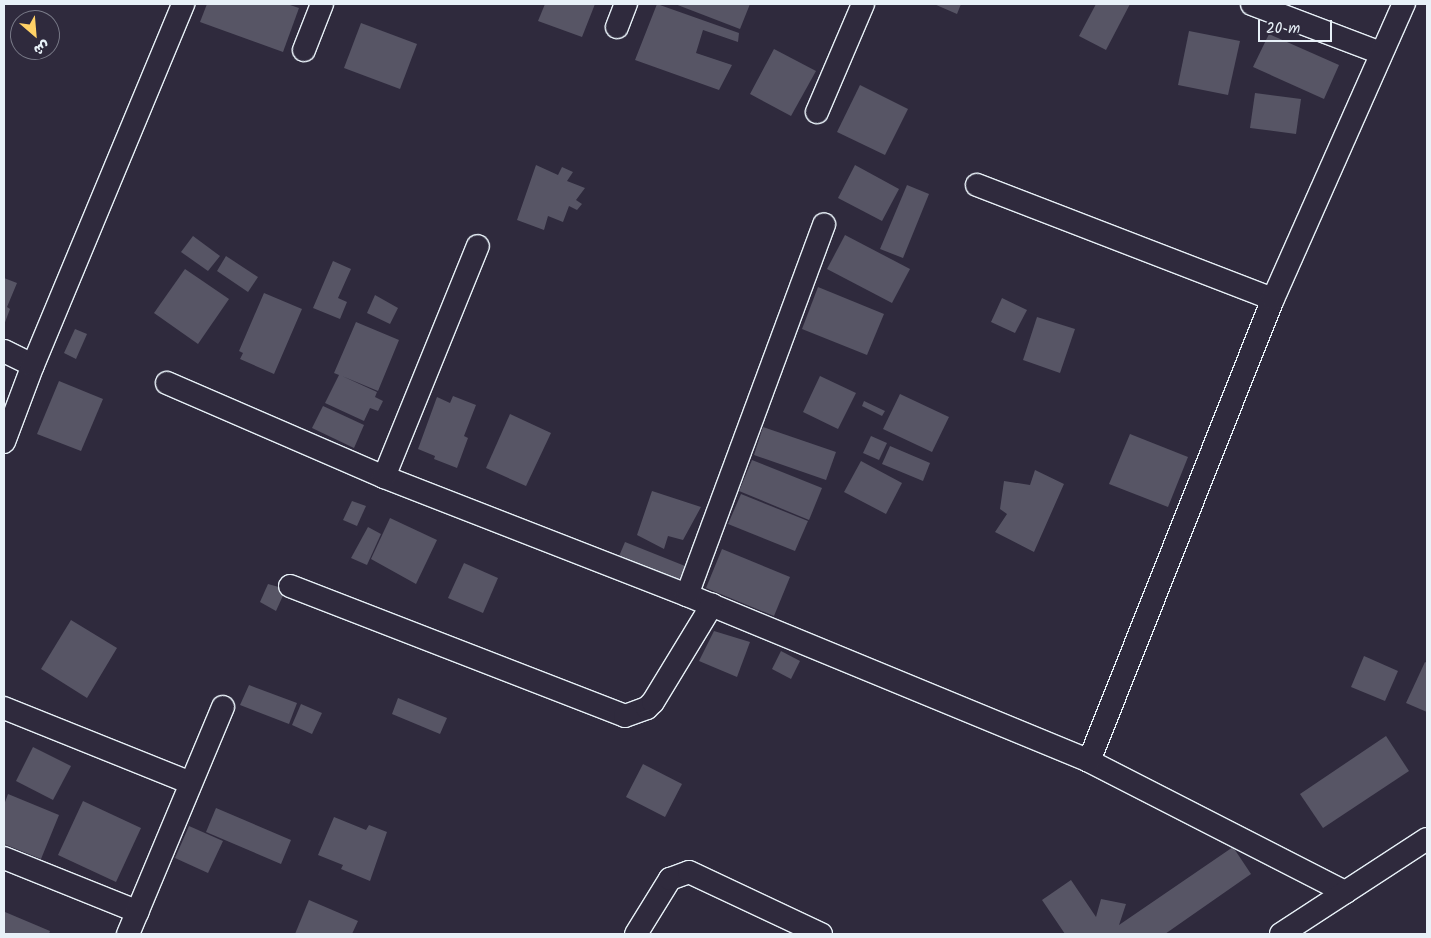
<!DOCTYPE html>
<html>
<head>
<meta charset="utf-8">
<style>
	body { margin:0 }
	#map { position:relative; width:1431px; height:938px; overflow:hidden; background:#2f2a3d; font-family:Kalam,"Playpen Sans Arabic",sans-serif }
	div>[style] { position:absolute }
	.building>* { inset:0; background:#575565 }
	.roads { filter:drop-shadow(1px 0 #e8f1f8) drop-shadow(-1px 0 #e8f1f8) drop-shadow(0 1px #e8f1f8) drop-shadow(0 -1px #e8f1f8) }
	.street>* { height:22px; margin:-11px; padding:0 11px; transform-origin:11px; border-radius:11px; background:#2f2a3d }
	span { translate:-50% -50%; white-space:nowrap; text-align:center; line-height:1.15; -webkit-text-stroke:4.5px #2f2a3d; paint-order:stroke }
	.frame { position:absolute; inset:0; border:5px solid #e8f1f8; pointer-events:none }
	.north { position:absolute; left:10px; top:10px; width:50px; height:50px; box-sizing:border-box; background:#2f2a3d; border:1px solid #797a88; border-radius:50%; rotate:153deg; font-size:14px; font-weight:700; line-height:20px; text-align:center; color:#e8f1f8 }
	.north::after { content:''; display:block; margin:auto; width:18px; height:22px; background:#ffd166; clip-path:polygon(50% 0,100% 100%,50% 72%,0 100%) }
	.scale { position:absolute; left:1258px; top:20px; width:74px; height:22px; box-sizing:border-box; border:2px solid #e8f1f8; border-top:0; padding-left:6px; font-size:15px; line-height:18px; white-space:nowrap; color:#e8f1f8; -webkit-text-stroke:4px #2f2a3d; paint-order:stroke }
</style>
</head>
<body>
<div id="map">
	<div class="building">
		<i style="clip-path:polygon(207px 4px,287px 4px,299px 8px,283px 52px,200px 22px)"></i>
		<i style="clip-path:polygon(545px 4px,595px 4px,582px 37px,538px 21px)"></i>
		<i style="clip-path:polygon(657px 4px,739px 33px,738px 42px,703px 30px,696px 53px,732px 65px,719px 90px,635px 60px)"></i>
		<i style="clip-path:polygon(675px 4px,750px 4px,740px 29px)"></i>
		<i style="clip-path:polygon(934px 4px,961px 4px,957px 14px)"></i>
		<i style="clip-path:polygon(1096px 4px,1130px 4px,1106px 50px,1079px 36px)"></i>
		<i style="clip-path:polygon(361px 23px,417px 44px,400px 89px,344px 68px)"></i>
		<i style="clip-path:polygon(1189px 31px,1240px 41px,1228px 95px,1178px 85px)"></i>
		<i style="clip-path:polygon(1269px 34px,1339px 65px,1324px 99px,1253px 67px)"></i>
		<i style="clip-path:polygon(774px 49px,816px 71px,791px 116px,750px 94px)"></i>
		<i style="clip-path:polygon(860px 85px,908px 109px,885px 155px,837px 132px)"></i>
		<i style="clip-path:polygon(1255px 93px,1301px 99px,1296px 134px,1250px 128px)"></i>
		<i style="clip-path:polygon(536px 165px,558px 175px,562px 167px,573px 172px,567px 181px,585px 188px,576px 200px,582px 204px,577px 210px,569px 206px,563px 222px,548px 216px,544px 230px,517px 220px)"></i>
		<i style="clip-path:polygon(855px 165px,899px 189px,882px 221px,838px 198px)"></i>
		<i style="clip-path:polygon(907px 185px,929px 194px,903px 258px,880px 249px)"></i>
		<i style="clip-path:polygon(845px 235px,910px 269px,892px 303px,827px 269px)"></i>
		<i style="clip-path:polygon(193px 236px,220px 256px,208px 271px,181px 252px)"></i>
		<i style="clip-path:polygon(226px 256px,258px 277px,248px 292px,217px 271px)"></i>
		<i style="clip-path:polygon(333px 261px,351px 269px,338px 298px,347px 302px,340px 319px,313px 308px)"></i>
		<i style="clip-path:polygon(185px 269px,229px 299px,198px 344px,154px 313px)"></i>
		<i style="clip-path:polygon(4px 278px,17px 283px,7px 307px,10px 309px,4px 325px)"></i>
		<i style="clip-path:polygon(818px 287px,884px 314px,867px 355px,802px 329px)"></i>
		<i style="clip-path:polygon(264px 293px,302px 309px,274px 374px,240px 359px,243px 353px,239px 351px)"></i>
		<i style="clip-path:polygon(375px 295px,398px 308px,390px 324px,367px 313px)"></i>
		<i style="clip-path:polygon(1002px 298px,1027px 310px,1015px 333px,991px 322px)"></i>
		<i style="clip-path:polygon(1037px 317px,1075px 329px,1060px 373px,1023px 360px)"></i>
		<i style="clip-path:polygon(356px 322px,399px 340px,378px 391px,342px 376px,377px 392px,375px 397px,383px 401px,378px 411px,370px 408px,364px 421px,325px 403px,339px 375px,334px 373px)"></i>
		<i style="clip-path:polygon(75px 329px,87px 334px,76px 359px,64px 353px)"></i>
		<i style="clip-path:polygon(820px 376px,856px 393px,838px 429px,803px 412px)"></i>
		<i style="clip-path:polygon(59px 381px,103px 399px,81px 451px,37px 434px)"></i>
		<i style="clip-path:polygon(900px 394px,949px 417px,932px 452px,883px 429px)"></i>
		<i style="clip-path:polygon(453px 396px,476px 405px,464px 436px,468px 438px,457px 468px,434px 459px,435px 456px,418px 449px,437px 397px,450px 403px)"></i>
		<i style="clip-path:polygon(864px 401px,885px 411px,882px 416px,862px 406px)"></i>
		<i style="clip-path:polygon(323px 406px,364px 425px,354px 448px,312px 428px)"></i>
		<i style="clip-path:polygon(510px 414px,551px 433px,526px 486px,486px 468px)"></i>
		<i style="clip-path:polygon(763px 427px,836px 452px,826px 480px,754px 455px)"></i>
		<i style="clip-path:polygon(1130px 434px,1188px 457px,1168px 507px,1109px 484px)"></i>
		<i style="clip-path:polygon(871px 436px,887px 443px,879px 460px,863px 453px)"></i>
		<i style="clip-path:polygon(890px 446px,930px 463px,923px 481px,882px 464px)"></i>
		<i style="clip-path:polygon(752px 460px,822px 488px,809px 520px,739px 491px)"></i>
		<i style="clip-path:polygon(861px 461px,902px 483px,886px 514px,844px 492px)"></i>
		<i style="clip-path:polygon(1035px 470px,1064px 484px,1034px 552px,995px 532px,1007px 514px,1000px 509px,1004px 481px,1030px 485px)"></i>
		<i style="clip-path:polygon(652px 491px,701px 507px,683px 540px,668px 536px,664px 549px,637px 535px)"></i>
		<i style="clip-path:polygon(741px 494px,808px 521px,795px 551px,728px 524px)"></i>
		<i style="clip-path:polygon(352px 501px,366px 506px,357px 526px,343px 520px)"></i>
		<i style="clip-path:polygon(390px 518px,437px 540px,416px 584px,371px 559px)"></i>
		<i style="clip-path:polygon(368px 527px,381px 534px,367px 565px,351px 558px)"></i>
		<i style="clip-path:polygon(625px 542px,685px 566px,677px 585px,617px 561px)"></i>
		<i style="clip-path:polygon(722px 549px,790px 577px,774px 616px,706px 588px)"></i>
		<i style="clip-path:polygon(464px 563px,498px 578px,483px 613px,448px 598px)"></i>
		<i style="clip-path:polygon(268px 584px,286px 589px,276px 611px,260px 602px)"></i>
		<i style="clip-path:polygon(71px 620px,117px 648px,87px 698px,41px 669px)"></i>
		<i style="clip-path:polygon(714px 631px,750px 642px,737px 677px,699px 661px)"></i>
		<i style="clip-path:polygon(781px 651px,800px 661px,791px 679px,772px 669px)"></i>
		<i style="clip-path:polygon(1364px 656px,1398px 671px,1385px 701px,1351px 687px)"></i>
		<i style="clip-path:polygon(1425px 662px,1427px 663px,1427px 712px,1406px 703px)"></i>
		<i style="clip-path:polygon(249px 685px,297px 703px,289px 724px,240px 705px)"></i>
		<i style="clip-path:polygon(398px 698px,447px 718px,440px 734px,392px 714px)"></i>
		<i style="clip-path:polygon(301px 704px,322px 713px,312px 734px,292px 725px)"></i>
		<i style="clip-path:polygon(1386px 736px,1409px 771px,1323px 828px,1300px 794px)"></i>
		<i style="clip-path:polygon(33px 747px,71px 766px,53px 800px,16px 781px)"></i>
		<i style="clip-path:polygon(643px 764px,682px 784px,665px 817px,626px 797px)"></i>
		<i style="clip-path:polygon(8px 794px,59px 815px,41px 859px,4px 844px,4px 805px)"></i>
		<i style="clip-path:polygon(83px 801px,141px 828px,116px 882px,58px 855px)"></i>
		<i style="clip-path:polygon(216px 808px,291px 840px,281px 864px,206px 832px)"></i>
		<i style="clip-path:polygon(334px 817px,366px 830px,369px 825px,387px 832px,370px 881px,341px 869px,343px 865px,318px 855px)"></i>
		<i style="clip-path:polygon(189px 826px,223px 841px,208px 873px,175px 858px)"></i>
		<i style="clip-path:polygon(1233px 847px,1251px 874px,1165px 934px,1065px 934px,1042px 900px,1071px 880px,1096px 917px,1101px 899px,1126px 904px,1119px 925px)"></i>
		<i style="clip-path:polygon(309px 900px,358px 921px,352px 934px,295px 934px)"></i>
		<i style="clip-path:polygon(5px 912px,50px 931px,49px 934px,4px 934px)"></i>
	</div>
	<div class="roads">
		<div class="street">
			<i style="left:1252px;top:4px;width:138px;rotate:20.8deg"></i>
			<i style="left:617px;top:27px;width:25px;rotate:-69deg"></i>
			<i style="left:304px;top:50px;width:49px;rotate:-68.6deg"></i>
			<i style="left:817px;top:112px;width:117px;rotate:-66.9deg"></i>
			<i style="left:977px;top:185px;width:317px;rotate:21.1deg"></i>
			<i style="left:4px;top:351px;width:32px;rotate:26deg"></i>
			<i style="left:167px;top:383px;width:236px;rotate:23.4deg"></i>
			<i style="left:384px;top:477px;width:325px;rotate:21.3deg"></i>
			<i style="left:687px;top:595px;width:435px;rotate:22.4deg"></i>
			<i style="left:1089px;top:761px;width:288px;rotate:27.1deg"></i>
			<i style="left:4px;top:442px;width:82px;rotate:-69.4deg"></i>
			<i style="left:33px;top:365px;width:391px;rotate:-67.4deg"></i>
			<i style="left:384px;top:477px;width:249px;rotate:-67.9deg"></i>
			<i style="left:290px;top:586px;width:359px;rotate:21.2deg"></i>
			<i style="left:625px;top:716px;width:23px;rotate:-20deg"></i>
			<i style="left:647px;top:708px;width:8px;rotate:-45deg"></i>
			<i style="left:653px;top:702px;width:114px;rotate:-58.7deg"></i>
			<i style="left:687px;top:595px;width:395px;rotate:-69.7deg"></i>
			<i style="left:4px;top:708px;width:201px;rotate:21.9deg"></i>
			<i style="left:1089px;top:761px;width:497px;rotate:-68.3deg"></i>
			<i style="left:1273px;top:299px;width:323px;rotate:-66.1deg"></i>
			<i style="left:4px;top:858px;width:144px;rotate:21.9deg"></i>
			<i style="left:128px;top:934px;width:246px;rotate:-67.3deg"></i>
			<i style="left:636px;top:934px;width:65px;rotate:-58.3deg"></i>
			<i style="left:670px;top:879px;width:20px;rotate:-20deg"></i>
			<i style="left:689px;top:872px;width:146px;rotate:25.2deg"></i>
			<i style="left:1281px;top:934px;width:174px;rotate:-33.1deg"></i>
		</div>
	</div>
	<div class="frame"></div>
	<div class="north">ش</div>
	<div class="scale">20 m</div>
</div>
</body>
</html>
